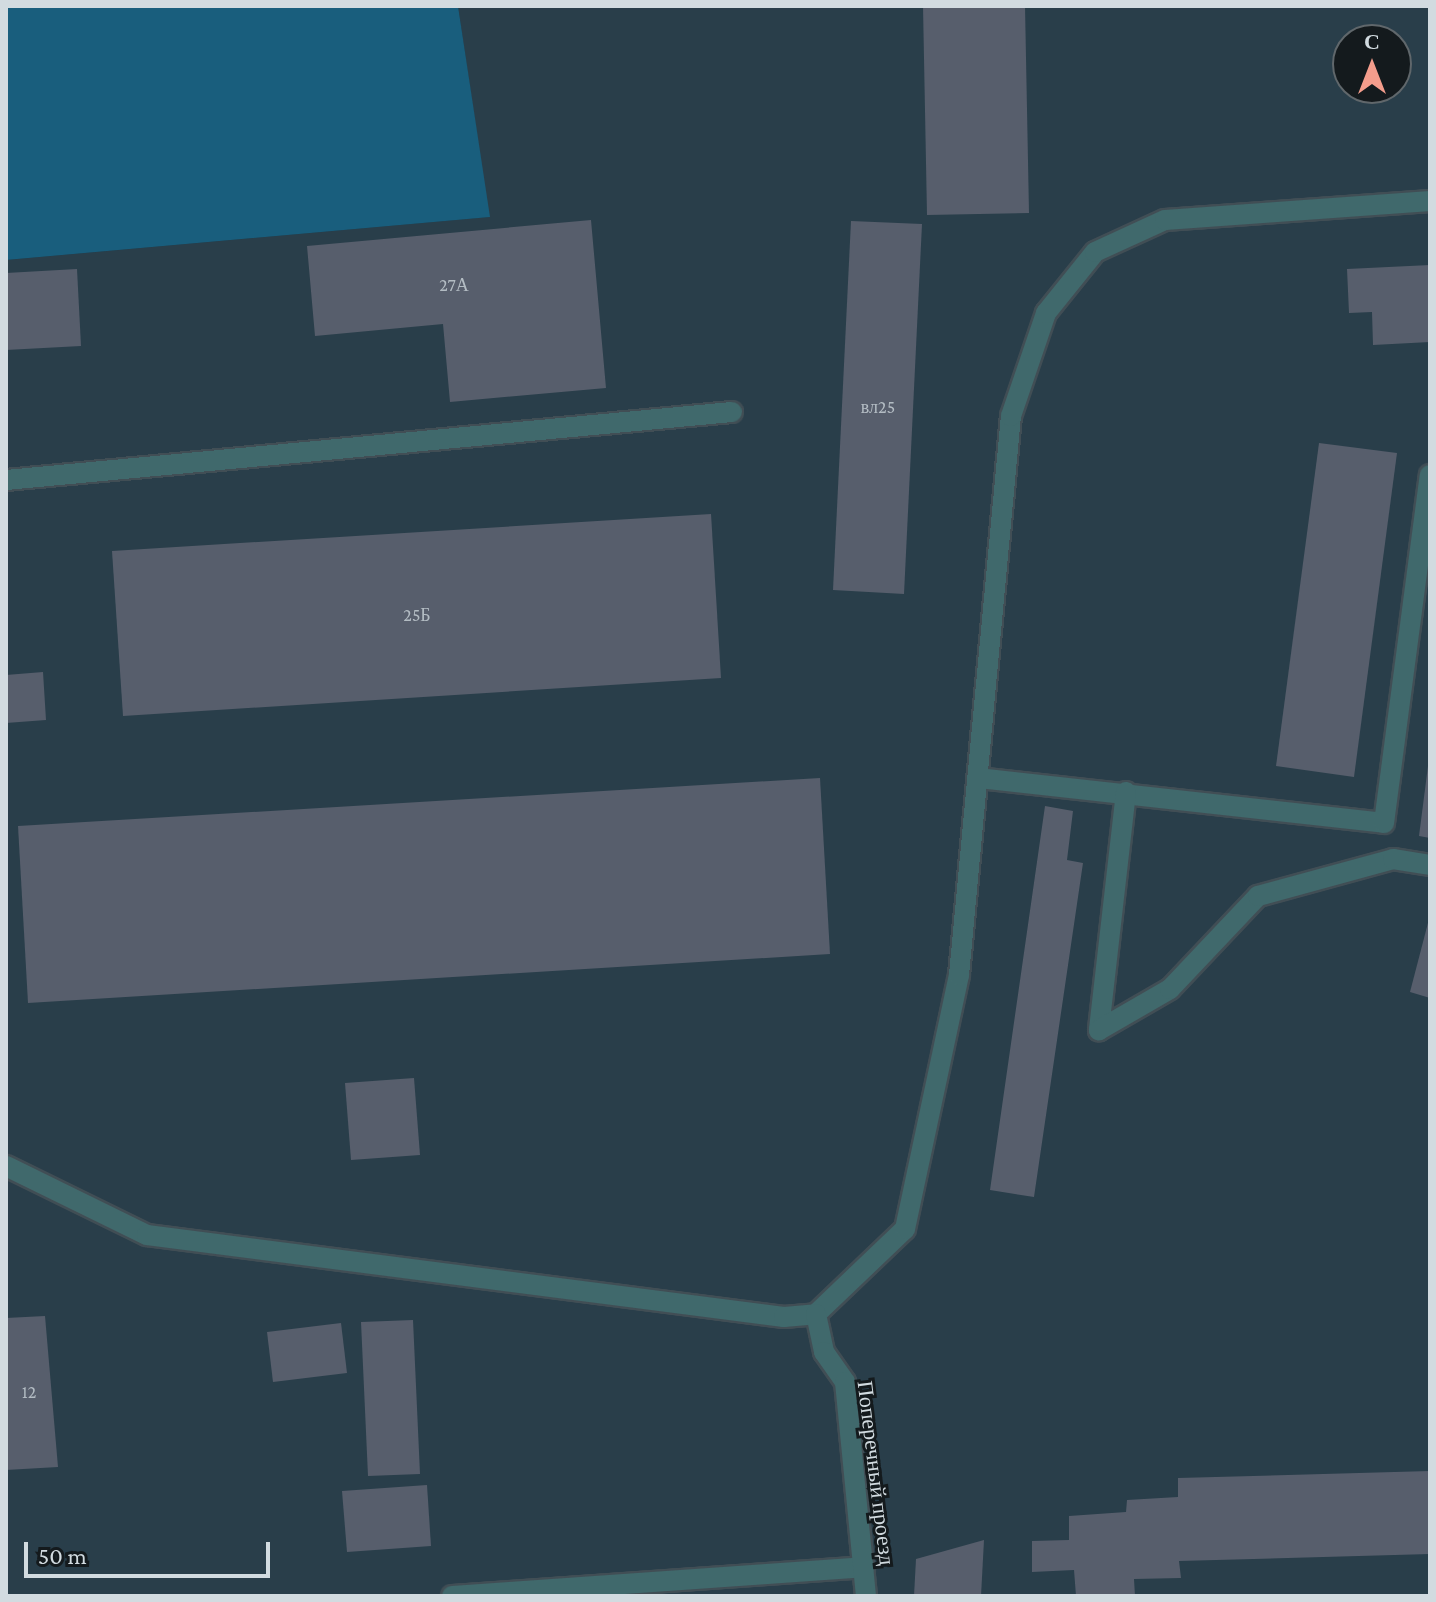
<!DOCTYPE html>
<html>
<head>
<meta charset="utf-8">
<style>
	body { margin:0 }
	#map { position:relative; width:1436px; height:1602px; overflow:hidden; background:#25333b; font-family:"Crimson Pro",serif }
	div>[style] { position:absolute }
	.built>* { inset:0; background:#293e4a }
	.forest>* { inset:0; background:#195e7d }
	.building>* { inset:0; background:#575e6c }
	.roads { filter:drop-shadow(2px 0 #414e55) drop-shadow(-2px 0 #414e55) drop-shadow(0 2px #414e55) drop-shadow(0 -2px #414e55) }
	.service>* { height:20px; margin:-10px; padding:0 10px; transform-origin:10px; border-radius:10px; background:#40696c }
	.minor>* { height:20px; margin:-10px; padding:0 10px; transform-origin:10px; border-radius:10px; background:#40696c }
	span { translate:-50% -50%; white-space:nowrap; text-align:center; line-height:1.15; -webkit-text-stroke:6px #141a1d; paint-order:stroke }
	.number-label { font-size:18px; color:#b3bcc3 }
	.number-label span { -webkit-text-stroke-width:0 }
	.street-label { font-size:22px; color:#d2dbe0 }
	.frame { position:absolute; inset:0; border:8px solid #d2dbe0; pointer-events:none }
	.north { position:absolute; left:1332px; top:24px; width:80px; height:80px; box-sizing:border-box; background:#141a1d; border:2px solid #60676b; border-radius:50%; rotate:0deg; font-size:22px; font-weight:700; line-height:32px; text-align:center; color:#d2dbe0 }
	.north::after { content:''; display:block; margin:auto; width:28px; height:36px; background:#f49d8c; clip-path:polygon(50% 0,100% 100%,50% 72%,0 100%) }
	.scale { position:absolute; left:24px; top:1542px; width:246px; height:36px; box-sizing:border-box; border:4px solid #d2dbe0; border-top:0; padding-left:10px; font-size:24px; line-height:28px; white-space:nowrap; color:#d2dbe0; -webkit-text-stroke:6px #141a1d; paint-order:stroke }
</style>
</head>
<body>
<div id="map">
	<div class="built">
		<i style="clip-path:polygon(evenodd,458px 6px,1430px 6px,1430px 1596px,6px 1596px,6px 260px,489px 217px,458px 6px,1348px 40px,1396px 40px,1396px 88px,1348px 88px,1348px 40px)"></i>
	</div>
	<div class="forest">
		<i style="clip-path:polygon(6px 6px,458px 6px,490px 217px,6px 260px)"></i>
	</div>
	<div class="building">
		<i style="clip-path:polygon(923px 6px,1025px 6px,1029px 213px,927px 215px)"></i>
		<i style="clip-path:polygon(591px 220px,606px 388px,450px 402px,443px 324px,315px 336px,307px 246px)"></i>
		<i style="clip-path:polygon(851px 221px,922px 224px,904px 594px,833px 590px)"></i>
		<i style="clip-path:polygon(1430px 265px,1430px 342px,1373px 345px,1372px 312px,1349px 313px,1347px 269px)"></i>
		<i style="clip-path:polygon(77px 269px,81px 346px,6px 350px,6px 273px)"></i>
		<i style="clip-path:polygon(1319px 443px,1397px 453px,1354px 777px,1276px 766px)"></i>
		<i style="clip-path:polygon(711px 514px,721px 678px,123px 716px,112px 551px)"></i>
		<i style="clip-path:polygon(43px 672px,46px 720px,6px 723px,6px 675px)"></i>
		<i style="clip-path:polygon(1428px 766px,1430px 766px,1430px 838px,1419px 836px)"></i>
		<i style="clip-path:polygon(820px 778px,830px 954px,28px 1003px,18px 826px)"></i>
		<i style="clip-path:polygon(1045px 806px,1073px 811px,1067px 860px,1083px 863px,1034px 1197px,990px 1190px)"></i>
		<i style="clip-path:polygon(1429px 919px,1430px 919px,1430px 998px,1410px 992px)"></i>
		<i style="clip-path:polygon(414px 1078px,420px 1155px,351px 1160px,345px 1083px)"></i>
		<i style="clip-path:polygon(45px 1316px,58px 1467px,6px 1470px,6px 1318px)"></i>
		<i style="clip-path:polygon(413px 1320px,420px 1474px,368px 1476px,361px 1322px)"></i>
		<i style="clip-path:polygon(341px 1323px,347px 1373px,273px 1382px,267px 1332px)"></i>
		<i style="clip-path:polygon(1430px 1471px,1430px 1554px,1179px 1561px,1181px 1578px,1134px 1579px,1135px 1596px,1076px 1596px,1074px 1570px,1032px 1572px,1032px 1541px,1069px 1540px,1069px 1516px,1126px 1512px,1127px 1500px,1178px 1497px,1178px 1478px)"></i>
		<i style="clip-path:polygon(427px 1485px,431px 1546px,347px 1552px,342px 1491px)"></i>
		<i style="clip-path:polygon(984px 1540px,981px 1596px,914px 1596px,916px 1559px)"></i>
	</div>
	<div class="roads">
		<div class="service">
			<i style="left:6px;top:480px;width:729px;rotate:-5.35deg"></i>
			<i style="left:978px;top:778px;width:408px;rotate:6.3deg"></i>
			<i style="left:1384px;top:823px;width:351px;rotate:-82.5deg"></i>
			<i style="left:1126px;top:792px;width:240px;rotate:96.5deg"></i>
			<i style="left:1099px;top:1030px;width:82px;rotate:-30deg"></i>
			<i style="left:1170px;top:989px;width:128px;rotate:-46.6deg"></i>
			<i style="left:1258px;top:896px;width:140px;rotate:-15.3deg"></i>
			<i style="left:1393px;top:859px;width:37px;rotate:9deg"></i>
			<i style="left:6px;top:1166px;width:157px;rotate:26.1deg"></i>
			<i style="left:147px;top:1235px;width:642px;rotate:7.34deg"></i>
			<i style="left:784px;top:1317px;width:32px;rotate:-5deg"></i>
			<i style="left:816px;top:1314px;width:123px;rotate:-43.7deg"></i>
			<i style="left:905px;top:1229px;width:260px;rotate:-78deg"></i>
			<i style="left:959px;top:975px;width:561px;rotate:-84.69deg"></i>
			<i style="left:1011px;top:416px;width:109px;rotate:-71.2deg"></i>
			<i style="left:1046px;top:313px;width:78px;rotate:-51.2deg"></i>
			<i style="left:1095px;top:252px;width:77px;rotate:-24.6deg"></i>
			<i style="left:1165px;top:220px;width:266px;rotate:-4.1deg"></i>
			<i style="left:452px;top:1596px;width:413px;rotate:-4deg"></i>
		</div>
		<div class="minor">
			<i style="left:816px;top:1314px;width:39px;rotate:78deg"></i>
			<i style="left:824px;top:1352px;width:37px;rotate:55deg"></i>
			<i style="left:845px;top:1382px;width:215px;rotate:84.4deg"></i>
		</div>
	</div>
	<div class="number-label">
		<span style="left:454px;top:285px">27А</span>
		<span style="left:878px;top:407px">вл25</span>
		<span style="left:417px;top:615px">25Б</span>
		<span style="left:29px;top:1392px">12</span>
	</div>
	<div class="street-label">
		<span style="left:876px;top:1473px;rotate:83deg">Поперечный проезд</span>
	</div>
	<div class="frame"></div>
	<div class="north">С</div>
	<div class="scale">50 m</div>
</div>
</body>
</html>
